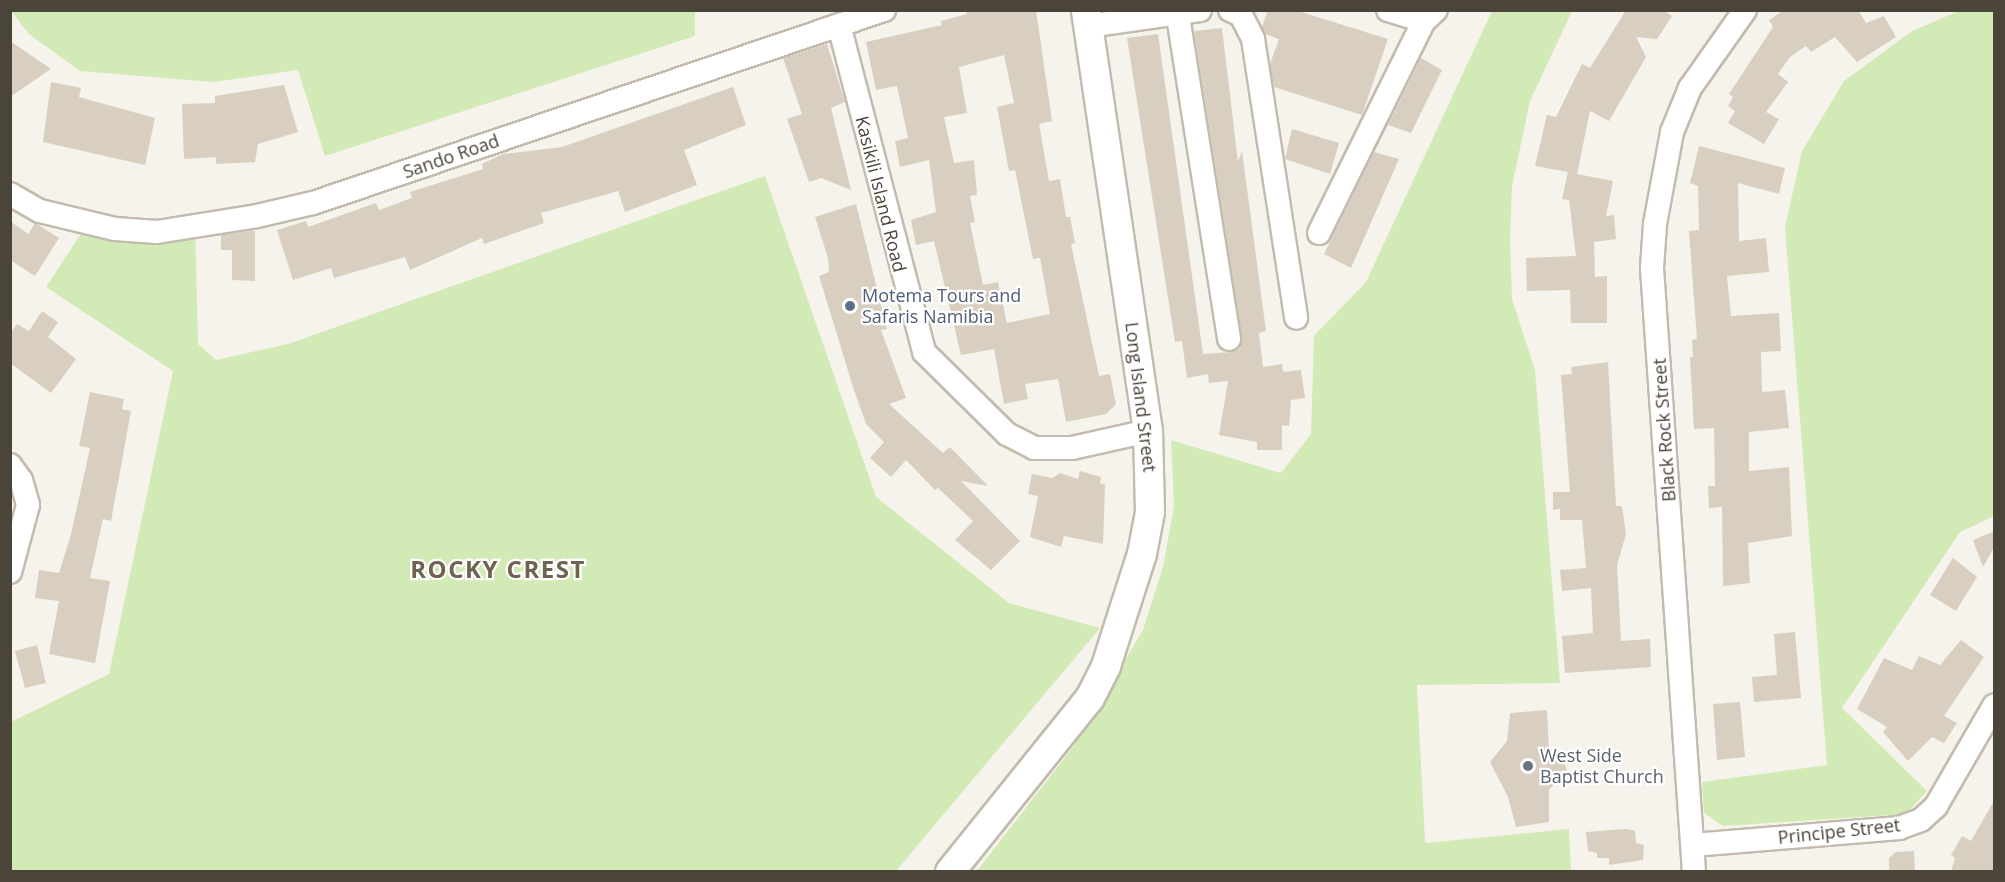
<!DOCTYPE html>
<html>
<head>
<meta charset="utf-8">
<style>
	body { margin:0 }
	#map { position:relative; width:2005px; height:882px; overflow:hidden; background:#f6f3ec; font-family:"Open Sans",sans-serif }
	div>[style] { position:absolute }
	.green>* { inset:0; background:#d2eab5 }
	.building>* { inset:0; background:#d8cfc1 }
	.roads { filter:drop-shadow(2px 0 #c2bbae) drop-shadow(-2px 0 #c2bbae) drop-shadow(0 2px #c2bbae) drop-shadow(0 -2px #c2bbae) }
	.minor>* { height:22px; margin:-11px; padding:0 11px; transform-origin:11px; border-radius:11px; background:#fff }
	.tertiary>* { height:28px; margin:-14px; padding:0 14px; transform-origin:14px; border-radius:14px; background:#fff }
	.dots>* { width:16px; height:16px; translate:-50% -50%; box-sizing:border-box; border:3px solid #fff; border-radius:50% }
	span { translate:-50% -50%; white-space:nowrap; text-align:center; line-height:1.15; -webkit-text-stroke:4.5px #fff; paint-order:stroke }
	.street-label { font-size:18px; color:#4b4439 }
	.service-label { font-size:18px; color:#4e5e75 }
	.left { translate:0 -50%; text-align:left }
	.worship-label { font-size:18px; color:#5b616d }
	.district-label { font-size:24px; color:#6e6250; font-weight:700; letter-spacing:1.5px }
	.frame { position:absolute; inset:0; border:12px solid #4b4439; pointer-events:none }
</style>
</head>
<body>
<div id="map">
	<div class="green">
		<i style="clip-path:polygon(695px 11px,695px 36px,325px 156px,298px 70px,213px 82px,80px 71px,29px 34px,11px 11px)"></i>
		<i style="clip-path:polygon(1492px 11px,1572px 11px,1530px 101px,1512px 186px,1510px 241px,1512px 299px,1535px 370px,1560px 683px,1417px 685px,1425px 843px,1569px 829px,1571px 871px,976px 872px,1073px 747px,1143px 630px,1163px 567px,1174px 506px,1171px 440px,1281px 473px,1311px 434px,1314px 336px,1366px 282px)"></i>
		<i style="clip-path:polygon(1959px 11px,1994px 11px,1994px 516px,1960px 532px,1842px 708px,1927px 791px,1906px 814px,1723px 826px,1704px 813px,1702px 782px,1827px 765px,1785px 227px,1802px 151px,1844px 81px,1912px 31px)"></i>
		<i style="clip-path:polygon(765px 176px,876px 497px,1009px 603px,1100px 628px,896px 871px,11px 872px,11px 722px,109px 674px,173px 371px,46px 287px,92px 217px,195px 225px,198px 344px,216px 360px,288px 344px)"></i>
	</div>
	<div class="building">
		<i style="clip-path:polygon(evenodd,966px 10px,1036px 10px,1052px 121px,1039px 124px,1049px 181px,1060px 179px,1066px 217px,1070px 217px,1075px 243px,1071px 244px,1099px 376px,1110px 374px,1116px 404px,1106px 414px,1066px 422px,1058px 379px,1025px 384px,1028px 399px,1004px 404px,994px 349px,961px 355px,934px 241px,916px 245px,911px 220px,936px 212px,929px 160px,900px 167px,895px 141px,908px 138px,897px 86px,876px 90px,866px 42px,942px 25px,941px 21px,967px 14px,966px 10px,1004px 55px,1014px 103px,997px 107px,1009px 171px,1015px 170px,1033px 259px,1040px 258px,1050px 314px,1007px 323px,998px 282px,983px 285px,970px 223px,975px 222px,970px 196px,977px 195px,974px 160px,954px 163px,944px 117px,967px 113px,959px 67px,1004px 55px)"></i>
		<i style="clip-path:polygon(1268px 10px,1295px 10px,1388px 39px,1362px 115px,1274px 87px,1270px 64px,1279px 39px,1265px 34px,1262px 27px)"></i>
		<i style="clip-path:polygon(1626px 10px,1663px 10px,1672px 16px,1657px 39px,1636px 37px,1646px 57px,1609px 121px,1590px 111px,1577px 174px,1613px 181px,1606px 216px,1614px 215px,1616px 239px,1594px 242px,1595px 277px,1607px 276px,1607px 323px,1571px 323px,1570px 290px,1527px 291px,1526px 258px,1576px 256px,1569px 200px,1562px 199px,1568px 172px,1535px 166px,1547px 115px,1556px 117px,1582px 64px,1590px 68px)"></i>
		<i style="clip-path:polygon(1784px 10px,1858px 10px,1866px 23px,1884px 16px,1896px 37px,1857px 62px,1835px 37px,1811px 52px,1806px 46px,1790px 57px,1778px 74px,1788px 82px,1766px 112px,1779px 119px,1764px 144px,1728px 123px,1735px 111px,1728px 106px,1733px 97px,1729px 94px,1773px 27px,1769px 20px)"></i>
		<i style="clip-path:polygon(1222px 28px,1238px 162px,1242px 151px,1266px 331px,1259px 333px,1263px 367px,1282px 364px,1283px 372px,1301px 370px,1305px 398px,1291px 400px,1289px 426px,1282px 425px,1282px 450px,1257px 450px,1257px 442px,1219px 435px,1228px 381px,1209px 383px,1208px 374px,1187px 378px,1182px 341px,1175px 342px,1127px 38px,1158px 34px,1203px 354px,1231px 352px,1240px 349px,1242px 337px,1194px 31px)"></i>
		<i style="clip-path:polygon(10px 41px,51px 69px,10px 97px)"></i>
		<i style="clip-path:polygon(827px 44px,845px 102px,831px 108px,851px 190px,821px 178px,809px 182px,787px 119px,802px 114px,783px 58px)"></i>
		<i style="clip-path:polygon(1421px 58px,1442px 70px,1411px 133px,1388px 125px)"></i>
		<i style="clip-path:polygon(51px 82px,81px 88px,79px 97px,155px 118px,145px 165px,43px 142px)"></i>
		<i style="clip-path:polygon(284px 85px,298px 132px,258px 144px,255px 162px,216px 164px,216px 157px,184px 159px,182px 104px,215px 103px,215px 96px)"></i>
		<i style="clip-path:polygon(733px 87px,746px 125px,684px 150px,697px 185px,625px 212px,618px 191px,541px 213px,544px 223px,484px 244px,482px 238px,410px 270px,405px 257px,334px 278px,331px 268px,293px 280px,277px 230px,306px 221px,308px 227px,376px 203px,379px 210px,412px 198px,410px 192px,483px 169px,482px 164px,503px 154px,562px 147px)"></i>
		<i style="clip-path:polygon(1292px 129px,1339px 143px,1330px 174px,1285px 159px)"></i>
		<i style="clip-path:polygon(1699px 146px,1785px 168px,1779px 194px,1738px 183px,1739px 241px,1766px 238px,1769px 272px,1727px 276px,1731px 316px,1779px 313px,1781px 351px,1761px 352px,1762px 392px,1785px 390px,1789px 428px,1749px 432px,1749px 471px,1789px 467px,1792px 536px,1748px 543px,1750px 583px,1723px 586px,1722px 507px,1709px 508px,1708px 486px,1715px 486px,1714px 428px,1694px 429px,1690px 357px,1693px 357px,1692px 340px,1697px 339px,1689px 231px,1699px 230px,1698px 186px,1690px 183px)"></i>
		<i style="clip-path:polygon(1374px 152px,1399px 159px,1351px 268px,1324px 254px)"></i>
		<i style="clip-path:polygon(856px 204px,887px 329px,881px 330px,906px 398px,889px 404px,943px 453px,950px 447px,988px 486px,961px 481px,1020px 541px,991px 570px,955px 540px,973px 521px,938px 488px,935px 490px,906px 460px,891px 477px,870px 458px,884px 442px,866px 424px,853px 387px,819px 276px,829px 272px,828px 258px,815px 217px)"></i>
		<i style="clip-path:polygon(10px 221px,28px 234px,35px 223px,59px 238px,35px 276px,10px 260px)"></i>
		<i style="clip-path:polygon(251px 231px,255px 231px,255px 281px,232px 280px,232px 250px,221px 250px,221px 235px)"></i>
		<i style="clip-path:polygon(42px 311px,58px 322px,48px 337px,76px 359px,51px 393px,10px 363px,10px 334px,17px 324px,29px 331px)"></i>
		<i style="clip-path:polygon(1608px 362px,1616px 506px,1622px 506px,1626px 534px,1617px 565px,1621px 641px,1650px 639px,1651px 667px,1565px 673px,1562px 636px,1593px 633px,1591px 588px,1562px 591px,1560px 570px,1586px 568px,1582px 520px,1560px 520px,1560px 509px,1553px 510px,1553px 492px,1570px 492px,1561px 375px,1572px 374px,1571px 367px)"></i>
		<i style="clip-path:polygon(90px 392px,124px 399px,122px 409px,131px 411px,111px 521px,103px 519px,90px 578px,110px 581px,95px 663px,49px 654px,59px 601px,35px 598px,39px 570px,59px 573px,71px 534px,90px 448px,79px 446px)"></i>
		<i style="clip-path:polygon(1080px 471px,1101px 477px,1100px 483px,1105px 485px,1103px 544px,1064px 536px,1061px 547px,1030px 537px,1038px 496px,1028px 494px,1032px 474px,1052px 478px,1060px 473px,1078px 479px)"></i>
		<i style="clip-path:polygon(1995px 531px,1995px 546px,1983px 567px,1973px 540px)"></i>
		<i style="clip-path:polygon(1953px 558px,1977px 577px,1956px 611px,1930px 595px)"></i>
		<i style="clip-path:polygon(1795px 632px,1801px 698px,1754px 702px,1752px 677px,1777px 675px,1774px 634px)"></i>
		<i style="clip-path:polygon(1961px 640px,1984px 657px,1944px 716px,1957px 723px,1944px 743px,1932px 737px,1908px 761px,1883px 732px,1887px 727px,1857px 709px,1884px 658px,1912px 670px,1919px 656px,1940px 665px)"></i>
		<i style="clip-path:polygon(37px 645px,46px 683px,25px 688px,15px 651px)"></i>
		<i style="clip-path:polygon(1740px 702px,1745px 757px,1717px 760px,1713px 704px)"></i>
		<i style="clip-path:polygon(1547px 710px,1549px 753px,1561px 756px,1567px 770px,1549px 790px,1549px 822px,1516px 827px,1508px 797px,1490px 762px,1507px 741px,1510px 713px)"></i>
		<i style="clip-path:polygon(1995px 799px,1995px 872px,1951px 872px,1955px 858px,1951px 855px,1962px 836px,1971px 841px)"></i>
		<i style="clip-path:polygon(1626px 829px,1635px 831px,1636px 843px,1644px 845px,1643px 860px,1609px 865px,1609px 858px,1597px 858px,1597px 853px,1588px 851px,1586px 832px)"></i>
		<i style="clip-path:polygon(1914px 851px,1915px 872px,1889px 872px,1889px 858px,1896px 852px)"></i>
	</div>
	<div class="roads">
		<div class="minor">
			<i style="left:1177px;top:10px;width:333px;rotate:81deg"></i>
			<i style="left:1230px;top:10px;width:12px;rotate:24deg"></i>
			<i style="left:1241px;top:15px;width:27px;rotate:63deg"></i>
			<i style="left:1253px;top:39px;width:282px;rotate:81.2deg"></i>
			<i style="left:1388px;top:10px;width:38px;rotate:17deg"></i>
			<i style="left:839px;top:25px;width:338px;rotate:75.4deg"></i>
			<i style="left:924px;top:352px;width:117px;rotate:44.7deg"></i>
			<i style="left:1007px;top:434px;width:30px;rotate:27deg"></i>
			<i style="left:1034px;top:448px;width:38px"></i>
			<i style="left:1072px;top:448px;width:78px;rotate:-12.6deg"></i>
			<i style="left:1088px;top:26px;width:113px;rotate:-8.1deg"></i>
			<i style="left:10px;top:194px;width:34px;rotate:30deg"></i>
			<i style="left:40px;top:211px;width:77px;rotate:13.5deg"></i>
			<i style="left:115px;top:229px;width:42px;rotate:4.1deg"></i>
			<i style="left:157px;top:232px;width:101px;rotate:-9.1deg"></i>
			<i style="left:257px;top:216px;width:57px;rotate:-13.1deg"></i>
			<i style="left:313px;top:203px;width:603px;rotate:-18.68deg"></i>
			<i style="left:1319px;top:233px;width:237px;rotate:-63.7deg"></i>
			<i style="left:1424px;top:21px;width:16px;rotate:-43deg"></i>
			<i style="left:10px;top:465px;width:19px;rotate:54deg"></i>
			<i style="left:21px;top:480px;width:26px;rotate:74deg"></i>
			<i style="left:28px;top:505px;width:69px;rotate:105deg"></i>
			<i style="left:1693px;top:845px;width:207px;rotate:-4.7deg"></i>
			<i style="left:1899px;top:828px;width:23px;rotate:-20deg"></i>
			<i style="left:1921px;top:820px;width:21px;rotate:-43deg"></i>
			<i style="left:1936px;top:806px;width:116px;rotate:-59.9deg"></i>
			<i style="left:1694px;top:872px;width:605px;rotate:-93.98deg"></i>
			<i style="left:1652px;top:268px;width:44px;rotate:-86.1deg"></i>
			<i style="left:1655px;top:224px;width:94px;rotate:-79.5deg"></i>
			<i style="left:1672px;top:132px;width:48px;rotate:-67.8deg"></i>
			<i style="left:1690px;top:88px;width:95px;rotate:-54.8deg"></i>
		</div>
		<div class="tertiary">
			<i style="left:950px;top:872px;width:223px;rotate:-51.2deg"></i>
			<i style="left:1090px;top:698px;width:36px;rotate:-63deg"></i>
			<i style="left:1106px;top:666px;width:118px;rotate:-72.2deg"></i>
			<i style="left:1142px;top:554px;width:43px;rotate:-79.2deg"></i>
			<i style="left:1150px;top:512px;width:81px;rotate:-91.4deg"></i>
			<i style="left:1148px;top:431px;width:426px;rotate:-98.4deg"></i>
		</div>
	</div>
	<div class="dots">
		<i style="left:850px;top:306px;background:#5c6f8a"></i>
		<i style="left:1528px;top:766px;background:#6b7280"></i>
	</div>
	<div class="street-label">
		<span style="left:451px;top:156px;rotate:-19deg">Sando Road</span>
		<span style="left:881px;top:194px;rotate:76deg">Kasikili Island Road</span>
		<span style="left:1141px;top:397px;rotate:83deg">Long Island Street</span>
		<span style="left:1664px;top:430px;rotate:-94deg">Black Rock Street</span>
		<span style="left:1839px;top:831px;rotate:-6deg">Principe Street</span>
	</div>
	<div class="service-label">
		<span class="left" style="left:862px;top:306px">Motema Tours and<br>Safaris Namibia</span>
	</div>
	<div class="worship-label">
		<span class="left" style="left:1540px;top:766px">West Side<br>Baptist Church</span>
	</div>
	<div class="district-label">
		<span style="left:498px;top:569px">ROCKY CREST</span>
	</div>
	<div class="frame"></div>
</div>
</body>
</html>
